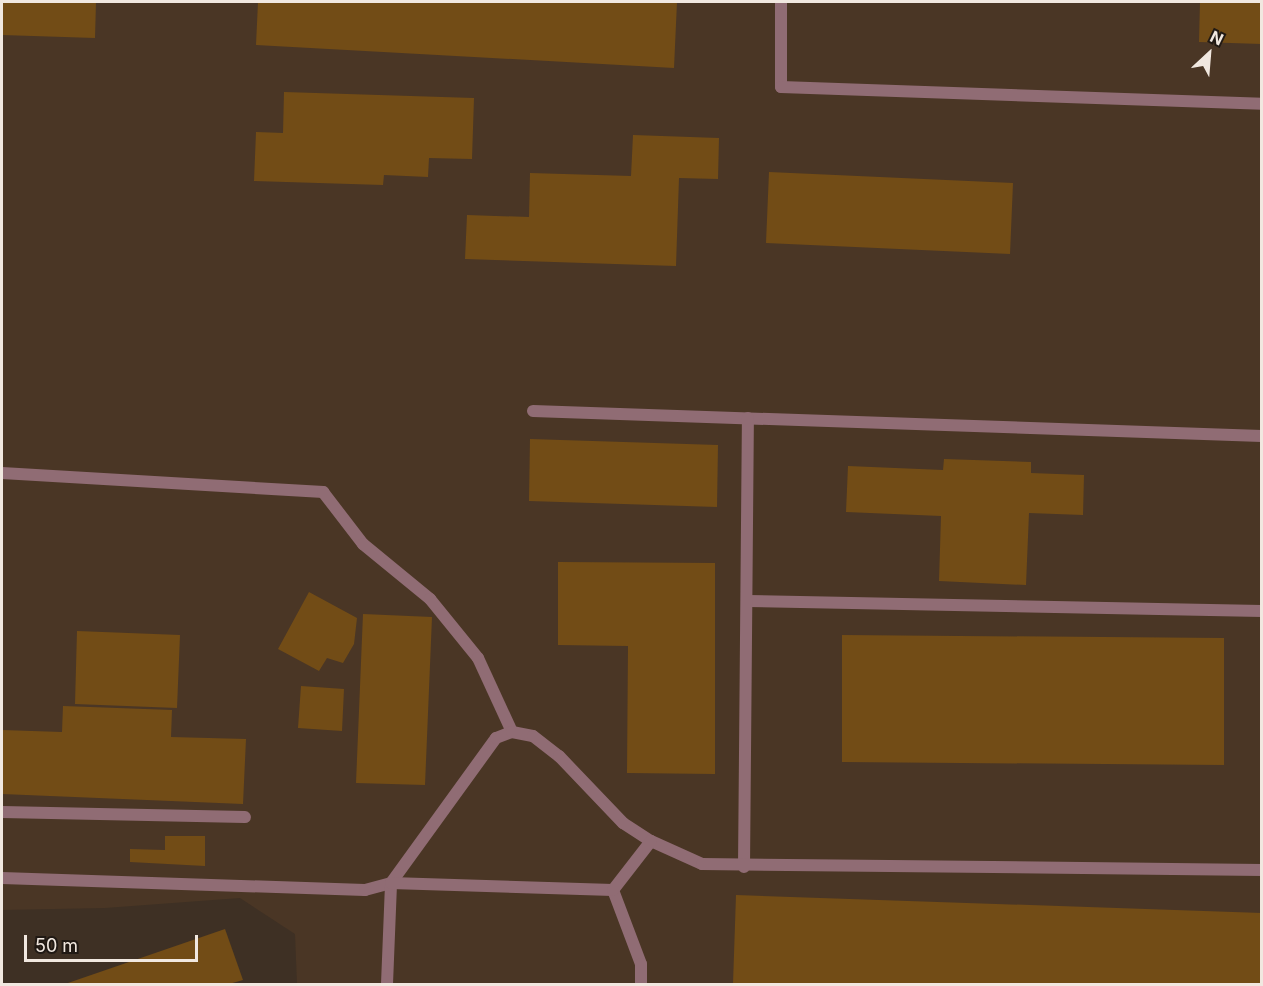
<!DOCTYPE html>
<html>
<head>
<meta charset="utf-8">
<style>
	body { margin:0 }
	#map { position:relative; width:1263px; height:986px; overflow:hidden; background:#3e3024; font-family:Inter,sans-serif }
	div>[style] { position:absolute }
	.built>* { inset:0; background:#4a3625 }
	.building>* { inset:0; background:#724c16 }
	.service>* { height:12px; margin:-6px; padding:0 6px; transform-origin:6px; border-radius:6px; background:#906c74 }
	span { translate:-50% -50%; white-space:nowrap; text-align:center; line-height:1.15; -webkit-text-stroke:5px #201914; paint-order:stroke }
	.frame { position:absolute; inset:0; border:3px solid #f1e8e0; pointer-events:none }
	.north { position:absolute; left:1179px; top:24px; width:60px; height:60px; -webkit-text-stroke:4px #201914; paint-order:stroke; rotate:26deg; font-size:16px; font-weight:700; line-height:24px; text-align:center; color:#f1e8e0 }
	.north::after { content:''; display:block; margin:auto; width:21px; height:27px; background:#f1e8e0; clip-path:polygon(50% 0,100% 100%,50% 72%,0 100%) }
	.scale { position:absolute; left:24px; top:935px; width:174px; height:27px; box-sizing:border-box; border:3px solid #f1e8e0; border-top:0; padding-left:8px; font-size:18px; line-height:21px; white-space:nowrap; color:#f1e8e0; -webkit-text-stroke:4px #201914; paint-order:stroke }
</style>
</head>
<body>
<div id="map">
	<div class="built">
		<i style="clip-path:polygon(2px 2px,1261px 2px,1261px 984px,297px 984px,295px 934px,240px 898px,105px 908px,2px 910px)"></i>
	</div>
	<div class="building">
		<i style="clip-path:polygon(2px 2px,96px 2px,95px 38px,2px 35px)"></i>
		<i style="clip-path:polygon(258px 2px,677px 2px,674px 68px,256px 45px)"></i>
		<i style="clip-path:polygon(1200px 2px,1262px 2px,1262px 44px,1199px 42px)"></i>
		<i style="clip-path:polygon(284px 92px,474px 98px,472px 159px,429px 158px,428px 177px,384px 175px,383px 185px,254px 181px,256px 132px,283px 133px)"></i>
		<i style="clip-path:polygon(633px 135px,719px 138px,718px 179px,679px 178px,676px 266px,465px 259px,467px 215px,529px 217px,530px 173px,631px 176px)"></i>
		<i style="clip-path:polygon(769px 172px,1013px 183px,1010px 254px,766px 243px)"></i>
		<i style="clip-path:polygon(530px 439px,718px 445px,717px 507px,529px 501px)"></i>
		<i style="clip-path:polygon(944px 459px,1031px 462px,1031px 473px,1084px 475px,1083px 515px,1029px 513px,1026px 585px,939px 581px,941px 516px,846px 512px,848px 466px,943px 470px)"></i>
		<i style="clip-path:polygon(558px 562px,715px 563px,715px 774px,627px 773px,628px 646px,558px 645px)"></i>
		<i style="clip-path:polygon(309px 592px,357px 618px,354px 644px,343px 663px,327px 658px,319px 671px,278px 649px)"></i>
		<i style="clip-path:polygon(363px 614px,432px 617px,425px 785px,356px 783px)"></i>
		<i style="clip-path:polygon(77px 631px,180px 635px,177px 708px,75px 704px)"></i>
		<i style="clip-path:polygon(842px 635px,1224px 638px,1224px 765px,842px 762px)"></i>
		<i style="clip-path:polygon(301px 686px,344px 689px,342px 731px,298px 728px)"></i>
		<i style="clip-path:polygon(63px 706px,172px 710px,171px 737px,246px 739px,243px 804px,2px 794px,2px 730px,62px 732px)"></i>
		<i style="clip-path:polygon(165px 836px,205px 836px,205px 866px,130px 862px,130px 849px,165px 850px)"></i>
		<i style="clip-path:polygon(736px 895px,1262px 913px,1262px 984px,733px 984px)"></i>
		<i style="clip-path:polygon(225px 929px,243px 980px,229px 984px,65px 984px)"></i>
	</div>
	<div class="service">
		<i style="left:781px;top:2px;width:85px;rotate:90deg"></i>
		<i style="left:781px;top:87px;width:481px;rotate:2deg"></i>
		<i style="left:533px;top:411px;width:729px;rotate:1.96deg"></i>
		<i style="left:2px;top:473px;width:322px;rotate:3.4deg"></i>
		<i style="left:323px;top:492px;width:66px;rotate:52.4deg"></i>
		<i style="left:363px;top:544px;width:87px;rotate:39.4deg"></i>
		<i style="left:430px;top:599px;width:76px;rotate:50.9deg"></i>
		<i style="left:478px;top:658px;width:81px;rotate:65.3deg"></i>
		<i style="left:747px;top:601px;width:515px;rotate:1.11deg"></i>
		<i style="left:2px;top:812px;width:243px;rotate:1.2deg"></i>
		<i style="left:744px;top:867px;width:449px;rotate:-89.5deg"></i>
		<i style="left:2px;top:878px;width:363px;rotate:1.9deg"></i>
		<i style="left:365px;top:890px;width:27px;rotate:-15deg"></i>
		<i style="left:391px;top:883px;width:179px;rotate:-54.1deg"></i>
		<i style="left:496px;top:738px;width:17px;rotate:-21deg"></i>
		<i style="left:512px;top:732px;width:21px;rotate:11deg"></i>
		<i style="left:533px;top:736px;width:33px;rotate:38deg"></i>
		<i style="left:559px;top:756px;width:93px;rotate:46.3deg"></i>
		<i style="left:623px;top:823px;width:33px;rotate:33deg"></i>
		<i style="left:651px;top:841px;width:56px;rotate:24.3deg"></i>
		<i style="left:702px;top:864px;width:560px;rotate:0.61deg"></i>
		<i style="left:613px;top:890px;width:79px;rotate:69.3deg"></i>
		<i style="left:641px;top:964px;width:20px;rotate:90deg"></i>
		<i style="left:387px;top:984px;width:101px;rotate:-87.7deg"></i>
		<i style="left:391px;top:883px;width:222px;rotate:1.8deg"></i>
		<i style="left:613px;top:890px;width:62px;rotate:-52.2deg"></i>
	</div>
	<div class="frame"></div>
	<div class="north">N</div>
	<div class="scale">50 m</div>
</div>
</body>
</html>
